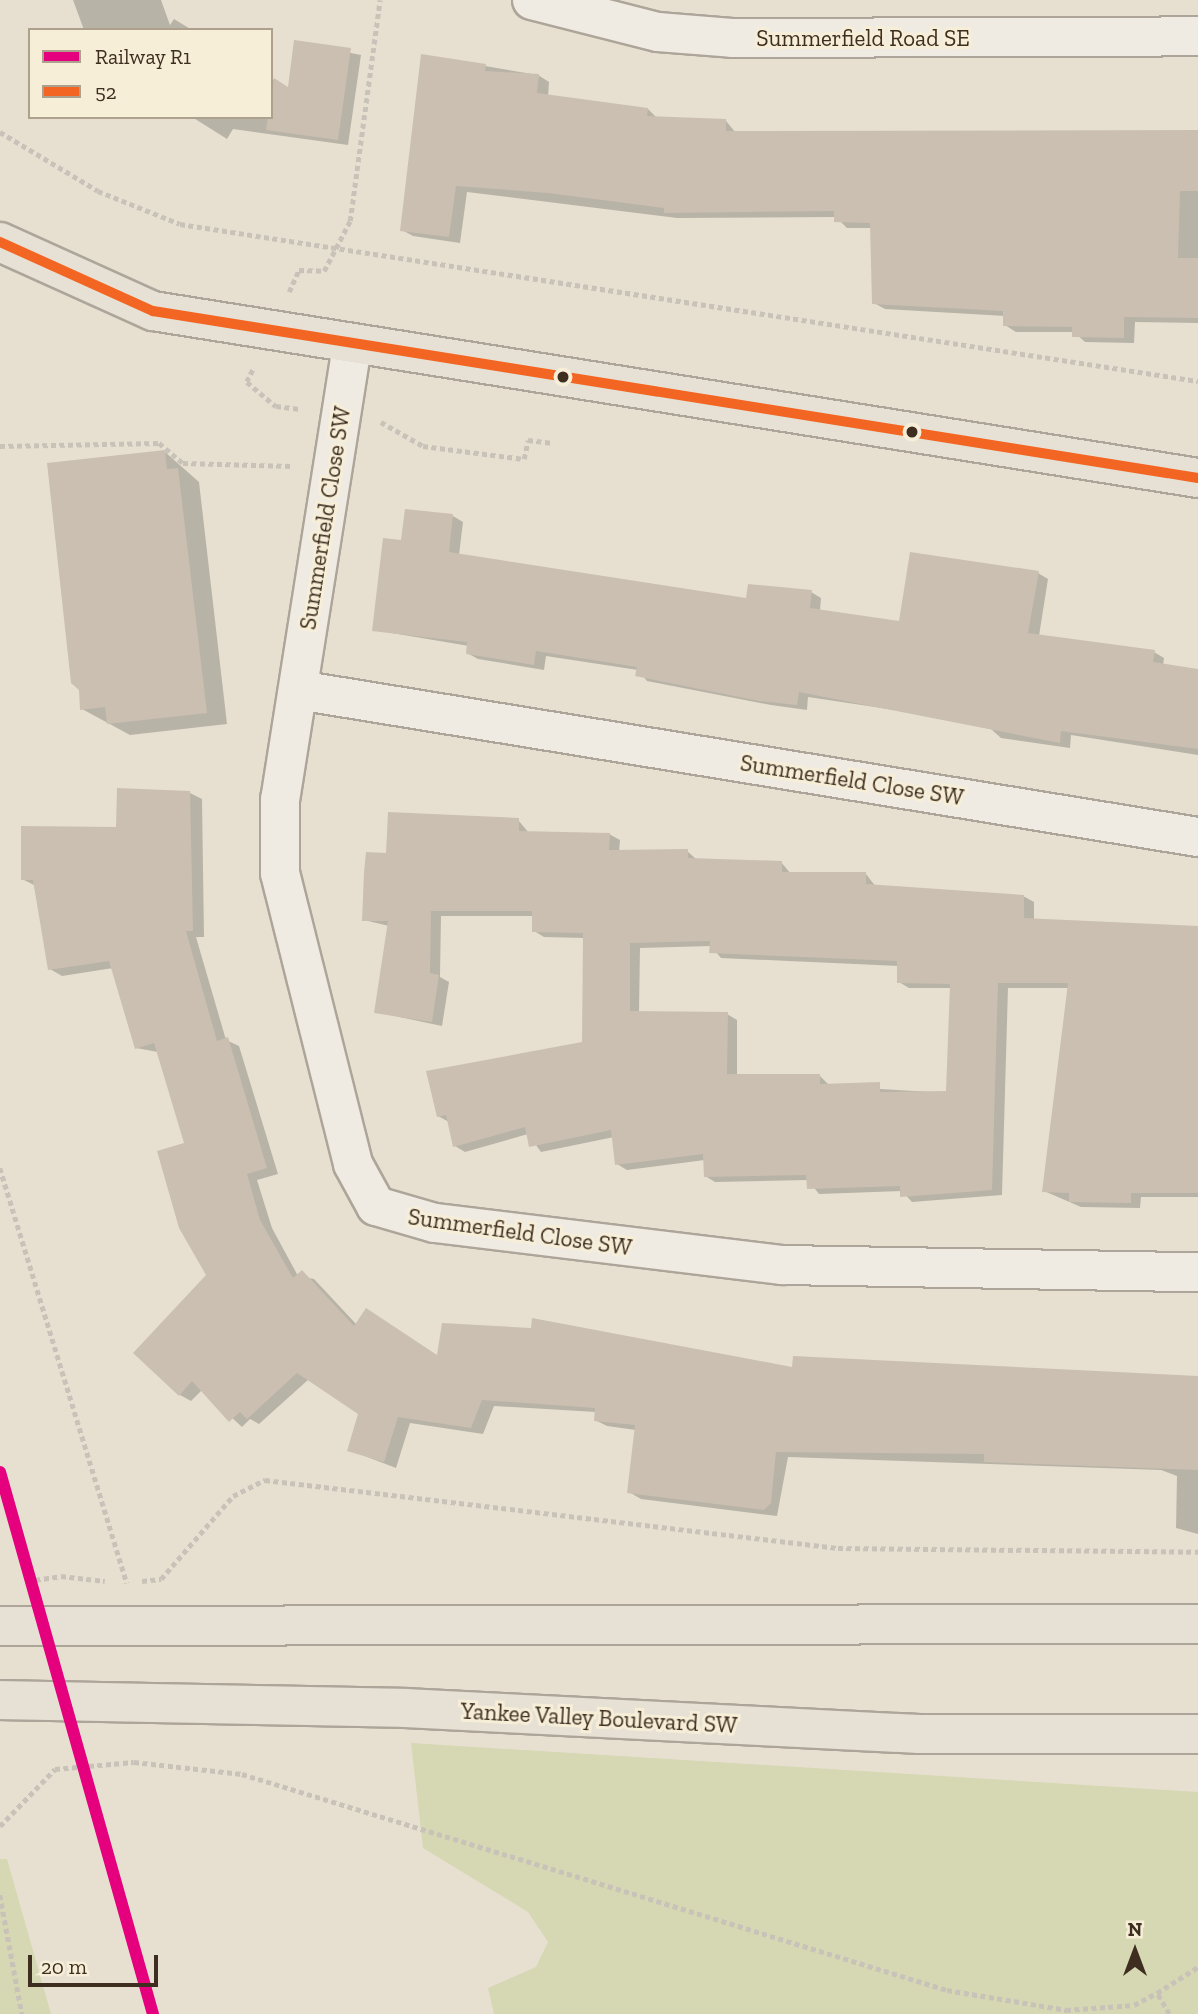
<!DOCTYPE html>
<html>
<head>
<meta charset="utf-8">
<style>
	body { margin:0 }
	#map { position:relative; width:1198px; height:2014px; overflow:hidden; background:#e7e0d1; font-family:"Zilla Slab",serif }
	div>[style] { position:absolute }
	.green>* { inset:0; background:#d6d7b3 }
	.shadow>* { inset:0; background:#0003 }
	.building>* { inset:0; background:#cbbfb2 }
	.path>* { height:4.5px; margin-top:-2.25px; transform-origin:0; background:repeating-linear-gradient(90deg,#c8c2b9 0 5px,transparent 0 8.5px) }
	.roads { filter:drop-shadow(2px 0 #ada599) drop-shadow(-2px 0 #ada599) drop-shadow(0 2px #ada599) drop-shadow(0 -2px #ada599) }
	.minor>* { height:38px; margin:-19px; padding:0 19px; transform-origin:19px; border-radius:19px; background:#efebe3 }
	.major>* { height:38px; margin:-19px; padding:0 19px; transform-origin:19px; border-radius:19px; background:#e6e1d4 }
	.bus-1>* { height:10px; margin:-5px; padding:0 5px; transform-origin:5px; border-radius:5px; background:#f26522 }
	.rail-1>* { height:12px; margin:-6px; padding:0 6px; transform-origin:6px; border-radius:6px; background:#e5007d }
	.dots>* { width:19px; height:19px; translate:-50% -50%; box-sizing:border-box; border:4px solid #f7eed8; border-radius:50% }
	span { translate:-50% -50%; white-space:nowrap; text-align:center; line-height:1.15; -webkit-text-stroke:6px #f7eed8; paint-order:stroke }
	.street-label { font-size:23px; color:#3d2e20 }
	.legend { position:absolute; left:28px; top:28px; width:245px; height:91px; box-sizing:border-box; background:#f7eed8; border:2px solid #ada18e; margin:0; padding:9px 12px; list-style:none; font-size:21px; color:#3d2e20 }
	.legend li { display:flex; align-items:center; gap:14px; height:35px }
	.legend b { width:35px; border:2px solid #ada18e }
	.north { position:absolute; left:1100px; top:1916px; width:70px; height:70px; -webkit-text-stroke:5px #f7eed8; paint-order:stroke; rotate:0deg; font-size:19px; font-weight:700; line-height:28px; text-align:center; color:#3d2e20 }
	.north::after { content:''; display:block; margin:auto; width:24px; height:32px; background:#3d2e20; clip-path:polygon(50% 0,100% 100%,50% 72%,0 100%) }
	.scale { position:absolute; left:28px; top:1955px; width:130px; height:32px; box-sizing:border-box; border:4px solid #3d2e20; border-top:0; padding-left:9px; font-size:21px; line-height:24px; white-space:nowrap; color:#3d2e20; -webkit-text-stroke:5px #f7eed8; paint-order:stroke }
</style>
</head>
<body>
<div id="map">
	<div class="green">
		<i style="clip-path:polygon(411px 1743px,1198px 1792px,1198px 2014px,494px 2014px,488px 1988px,536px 1967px,548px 1942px,528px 1912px,423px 1848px)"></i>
		<i style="clip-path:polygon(0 1859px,7px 1859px,51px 2014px,0 2014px)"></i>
	</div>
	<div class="shadow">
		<i style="clip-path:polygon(73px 0,161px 0,170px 25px,174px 19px,192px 30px,84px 30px)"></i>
		<i style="clip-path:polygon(296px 42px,361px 55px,348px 145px,233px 129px,227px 139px,192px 117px,271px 117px,271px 78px,289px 90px)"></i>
		<i style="clip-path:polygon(485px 66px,538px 75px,549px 82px,548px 97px,648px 109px,658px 119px,726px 121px,736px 133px,1198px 133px,1198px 323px,1135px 322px,1134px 343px,1085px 342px,1074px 332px,1016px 332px,1005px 325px,1005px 316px,885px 309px,874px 303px,872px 228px,847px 228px,836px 217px,677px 218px,467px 192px,460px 243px,413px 236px,402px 230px)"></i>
		<i style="clip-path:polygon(165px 452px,199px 482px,227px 724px,130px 735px,82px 709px)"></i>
		<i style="clip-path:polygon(453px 516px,463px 522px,459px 555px,748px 601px,811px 592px,821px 598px,820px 611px,900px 623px,1038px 573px,1048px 579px,1039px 636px,1154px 652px,1164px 658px,1163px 666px,1198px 670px,1198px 755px,1071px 735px,1070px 748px,1001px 738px,991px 729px,915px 713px,808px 697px,807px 710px,771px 705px,647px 681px,638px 670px,546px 656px,544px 670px,478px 659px,467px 653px,469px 646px,374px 630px,403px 542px)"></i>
		<i style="clip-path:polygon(190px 793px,202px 799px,204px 937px,196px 937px,226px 1040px,239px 1046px,278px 1174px,257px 1180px,272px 1228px,298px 1276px,314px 1279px,357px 1325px,439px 1357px,793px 1369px,794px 1357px,1198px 1377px,1198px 1534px,1176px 1528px,1177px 1476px,1161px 1470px,788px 1457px,777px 1516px,641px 1499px,629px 1492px,636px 1430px,607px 1426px,595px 1420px,596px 1412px,494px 1406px,483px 1434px,410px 1423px,396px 1468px,349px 1450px,361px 1413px,309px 1379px,259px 1424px,250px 1419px,242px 1427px,202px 1390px,191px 1401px,180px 1395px,208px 1275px,187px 1145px,158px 1052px,136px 1048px,113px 968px,62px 976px,50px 969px,34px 885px,22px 879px)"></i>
		<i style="clip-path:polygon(evenodd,518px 820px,529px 833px,609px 834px,620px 840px,619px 852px,687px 851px,697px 860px,781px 862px,791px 874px,866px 874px,876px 887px,1023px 896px,1034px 902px,1034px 920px,1198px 927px,1198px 1197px,1141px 1197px,1140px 1208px,1081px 1207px,1044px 1191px,1069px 988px,1008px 988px,1002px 1195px,912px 1202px,902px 1191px,819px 1194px,808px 1180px,715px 1182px,705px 1176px,705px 1160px,627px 1170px,617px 1164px,614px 1137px,541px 1152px,528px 1134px,465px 1152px,455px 1146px,449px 1122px,438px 1116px,584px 1044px,585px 938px,544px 937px,534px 931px,534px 916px,441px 916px,440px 977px,449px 982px,442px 1026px,376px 1012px,389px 926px,364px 920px,388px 854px,518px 820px,711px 946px,721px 958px,899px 966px,899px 982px,909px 988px,951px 988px,948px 1093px,830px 1086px,819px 1075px,737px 1076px,737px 1020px,727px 1014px,639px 1013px,640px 948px,711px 946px)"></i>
	</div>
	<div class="building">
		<i style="clip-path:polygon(294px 40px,351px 48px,338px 140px,266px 130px,274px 78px,288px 87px)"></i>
		<i style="clip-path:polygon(421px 54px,486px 64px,485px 71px,539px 74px,537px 93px,648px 108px,647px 116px,726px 119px,726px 131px,1198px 130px,1198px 191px,1180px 191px,1178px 258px,1198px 258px,1198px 318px,1124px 317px,1124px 338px,1072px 337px,1072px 327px,1003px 326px,1003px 311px,872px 304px,870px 223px,834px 222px,834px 211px,664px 213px,664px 208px,548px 193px,456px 186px,449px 237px,400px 231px)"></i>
		<i style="clip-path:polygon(165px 450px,167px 469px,178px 468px,207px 713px,107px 724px,105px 707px,80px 710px,79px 690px,71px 683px,47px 463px)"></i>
		<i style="clip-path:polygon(405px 509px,453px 514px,449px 552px,746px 598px,748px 584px,812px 590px,810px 608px,899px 621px,910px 552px,1039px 571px,1028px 633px,1155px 650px,1153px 662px,1198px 669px,1198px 749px,1061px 731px,1060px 743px,799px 692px,797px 705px,759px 701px,635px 676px,637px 667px,536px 651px,534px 665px,466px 654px,467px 642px,372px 631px,383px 538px,401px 540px)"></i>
		<i style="clip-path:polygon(117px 788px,190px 791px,193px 931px,186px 931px,217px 1041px,228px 1037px,267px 1168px,247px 1174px,260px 1220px,293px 1278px,302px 1270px,354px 1326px,366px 1308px,437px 1355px,442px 1323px,531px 1328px,532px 1318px,792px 1367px,793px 1356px,1198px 1376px,1198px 1470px,984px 1462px,984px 1454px,776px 1452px,771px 1503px,764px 1510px,627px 1493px,635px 1425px,594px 1421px,595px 1408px,482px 1400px,471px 1428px,398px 1417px,384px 1462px,347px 1451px,358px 1414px,297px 1373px,247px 1419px,240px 1412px,229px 1422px,192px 1381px,179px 1396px,133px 1353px,206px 1275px,179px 1228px,157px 1151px,184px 1143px,154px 1043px,135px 1049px,109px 961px,48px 970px,33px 880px,21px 880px,21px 826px,116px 827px)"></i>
		<i style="clip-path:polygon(evenodd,388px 812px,519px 818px,519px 831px,610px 833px,609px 850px,688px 849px,688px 858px,782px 861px,782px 872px,866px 872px,866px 884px,1024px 895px,1024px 918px,1198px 926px,1198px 1193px,1131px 1193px,1131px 1203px,1069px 1202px,1069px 1193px,1042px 1192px,1068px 983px,998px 983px,992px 1190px,900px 1197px,900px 1186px,807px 1189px,806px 1175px,704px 1177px,703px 1154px,615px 1165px,611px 1130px,529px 1147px,525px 1127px,453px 1147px,446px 1115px,437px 1117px,426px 1071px,582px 1042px,583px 933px,532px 932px,532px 911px,431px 911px,430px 973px,439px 975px,432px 1022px,374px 1013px,388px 921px,362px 921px,364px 872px,366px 852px,386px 853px,388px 812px,710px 941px,709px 953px,897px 961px,897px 983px,950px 984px,946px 1091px,880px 1092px,880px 1082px,820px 1084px,820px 1074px,727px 1074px,728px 1012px,630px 1011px,630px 943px,710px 941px)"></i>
	</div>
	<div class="path">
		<i style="left:0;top:132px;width:114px;rotate:31deg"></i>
		<i style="left:98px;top:191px;width:88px;rotate:21.9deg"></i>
		<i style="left:180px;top:224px;width:1030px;rotate:8.77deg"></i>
		<i style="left:289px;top:292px;width:24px;rotate:-66deg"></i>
		<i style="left:299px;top:270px;width:25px;rotate:2deg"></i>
		<i style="left:324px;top:271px;width:56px;rotate:-62.5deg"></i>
		<i style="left:350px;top:221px;width:223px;rotate:-82.3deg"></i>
		<i style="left:253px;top:370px;width:13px;rotate:117deg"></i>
		<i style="left:247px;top:382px;width:38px;rotate:40deg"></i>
		<i style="left:276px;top:406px;width:24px;rotate:7deg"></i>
		<i style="left:381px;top:422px;width:48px;rotate:29.7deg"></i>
		<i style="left:423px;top:446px;width:102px;rotate:7.3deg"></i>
		<i style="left:524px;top:459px;width:19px;rotate:-78deg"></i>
		<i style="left:528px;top:440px;width:25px;rotate:7deg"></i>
		<i style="left:0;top:446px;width:159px;rotate:-1.1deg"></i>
		<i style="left:159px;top:443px;width:31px;rotate:40deg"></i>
		<i style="left:183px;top:463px;width:110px;rotate:1.6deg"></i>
		<i style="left:0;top:1168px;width:434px;rotate:73deg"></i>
		<i style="left:27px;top:1581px;width:34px;rotate:-8deg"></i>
		<i style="left:61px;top:1576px;width:44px;rotate:6.5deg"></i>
		<i style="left:142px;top:1581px;width:19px;rotate:-6deg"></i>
		<i style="left:161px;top:1579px;width:110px;rotate:-49.1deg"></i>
		<i style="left:233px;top:1496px;width:36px;rotate:-27deg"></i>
		<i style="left:265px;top:1480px;width:577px;rotate:6.77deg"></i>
		<i style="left:838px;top:1548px;width:360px;rotate:0.6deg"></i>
		<i style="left:0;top:1826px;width:79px;rotate:-46deg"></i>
		<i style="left:55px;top:1769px;width:79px;rotate:-5.1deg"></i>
		<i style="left:134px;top:1762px;width:109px;rotate:6.3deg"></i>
		<i style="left:242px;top:1774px;width:737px;rotate:17.03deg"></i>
		<i style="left:947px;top:1990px;width:121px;rotate:9.5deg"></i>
		<i style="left:1066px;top:2010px;width:68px;rotate:-4.2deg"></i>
		<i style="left:1134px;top:2005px;width:26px;rotate:-28deg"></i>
		<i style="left:0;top:1895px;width:121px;rotate:79.5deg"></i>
		<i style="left:1169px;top:2014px;width:24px;rotate:-120deg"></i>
		<i style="left:1157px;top:1993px;width:49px;rotate:-32.4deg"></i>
	</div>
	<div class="roads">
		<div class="minor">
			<i style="left:532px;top:0;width:130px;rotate:14.3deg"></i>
			<i style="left:658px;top:32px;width:74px;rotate:4.6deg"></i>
			<i style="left:732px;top:38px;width:466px;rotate:-0.2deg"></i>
			<i style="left:352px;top:346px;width:459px;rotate:99deg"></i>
			<i style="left:280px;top:799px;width:74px;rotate:90deg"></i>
			<i style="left:280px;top:873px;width:300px;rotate:75.9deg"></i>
			<i style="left:353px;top:1164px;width:48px;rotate:61.3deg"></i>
			<i style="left:376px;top:1206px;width:61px;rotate:16.1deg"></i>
			<i style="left:435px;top:1223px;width:350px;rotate:6.9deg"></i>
			<i style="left:782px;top:1265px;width:416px;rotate:1deg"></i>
			<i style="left:298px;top:690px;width:912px;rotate:9.28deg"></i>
		</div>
		<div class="major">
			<i style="left:0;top:242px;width:168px;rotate:24.3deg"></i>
			<i style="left:153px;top:311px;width:1058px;rotate:9.08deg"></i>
			<i style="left:0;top:1626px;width:1198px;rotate:-0.1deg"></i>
			<i style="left:0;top:1700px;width:405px;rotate:1.1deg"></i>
			<i style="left:405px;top:1708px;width:515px;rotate:2.9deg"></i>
			<i style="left:919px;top:1734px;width:279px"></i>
		</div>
	</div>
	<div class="bus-1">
		<i style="left:0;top:242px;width:168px;rotate:24.3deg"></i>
		<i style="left:153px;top:311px;width:1058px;rotate:9.08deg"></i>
	</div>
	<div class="rail-1">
		<i style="left:0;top:1472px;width:563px;rotate:74.24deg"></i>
	</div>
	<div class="dots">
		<i style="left:563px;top:377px;background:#3d2e20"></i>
		<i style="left:912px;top:432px;background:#3d2e20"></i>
	</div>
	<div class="street-label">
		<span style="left:863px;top:38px">Summerfield Road SE</span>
		<span style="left:325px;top:518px;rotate:-81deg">Summerfield Close SW</span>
		<span style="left:852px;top:780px;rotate:9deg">Summerfield Close SW</span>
		<span style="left:520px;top:1232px;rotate:8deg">Summerfield Close SW</span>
		<span style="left:599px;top:1718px;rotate:3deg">Yankee Valley Boulevard SW</span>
	</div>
	<ul class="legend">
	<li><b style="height:9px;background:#e5007d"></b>Railway R1</li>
	<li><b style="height:9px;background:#f26522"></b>52</li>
	</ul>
	<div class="north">N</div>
	<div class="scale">20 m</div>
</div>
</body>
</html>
